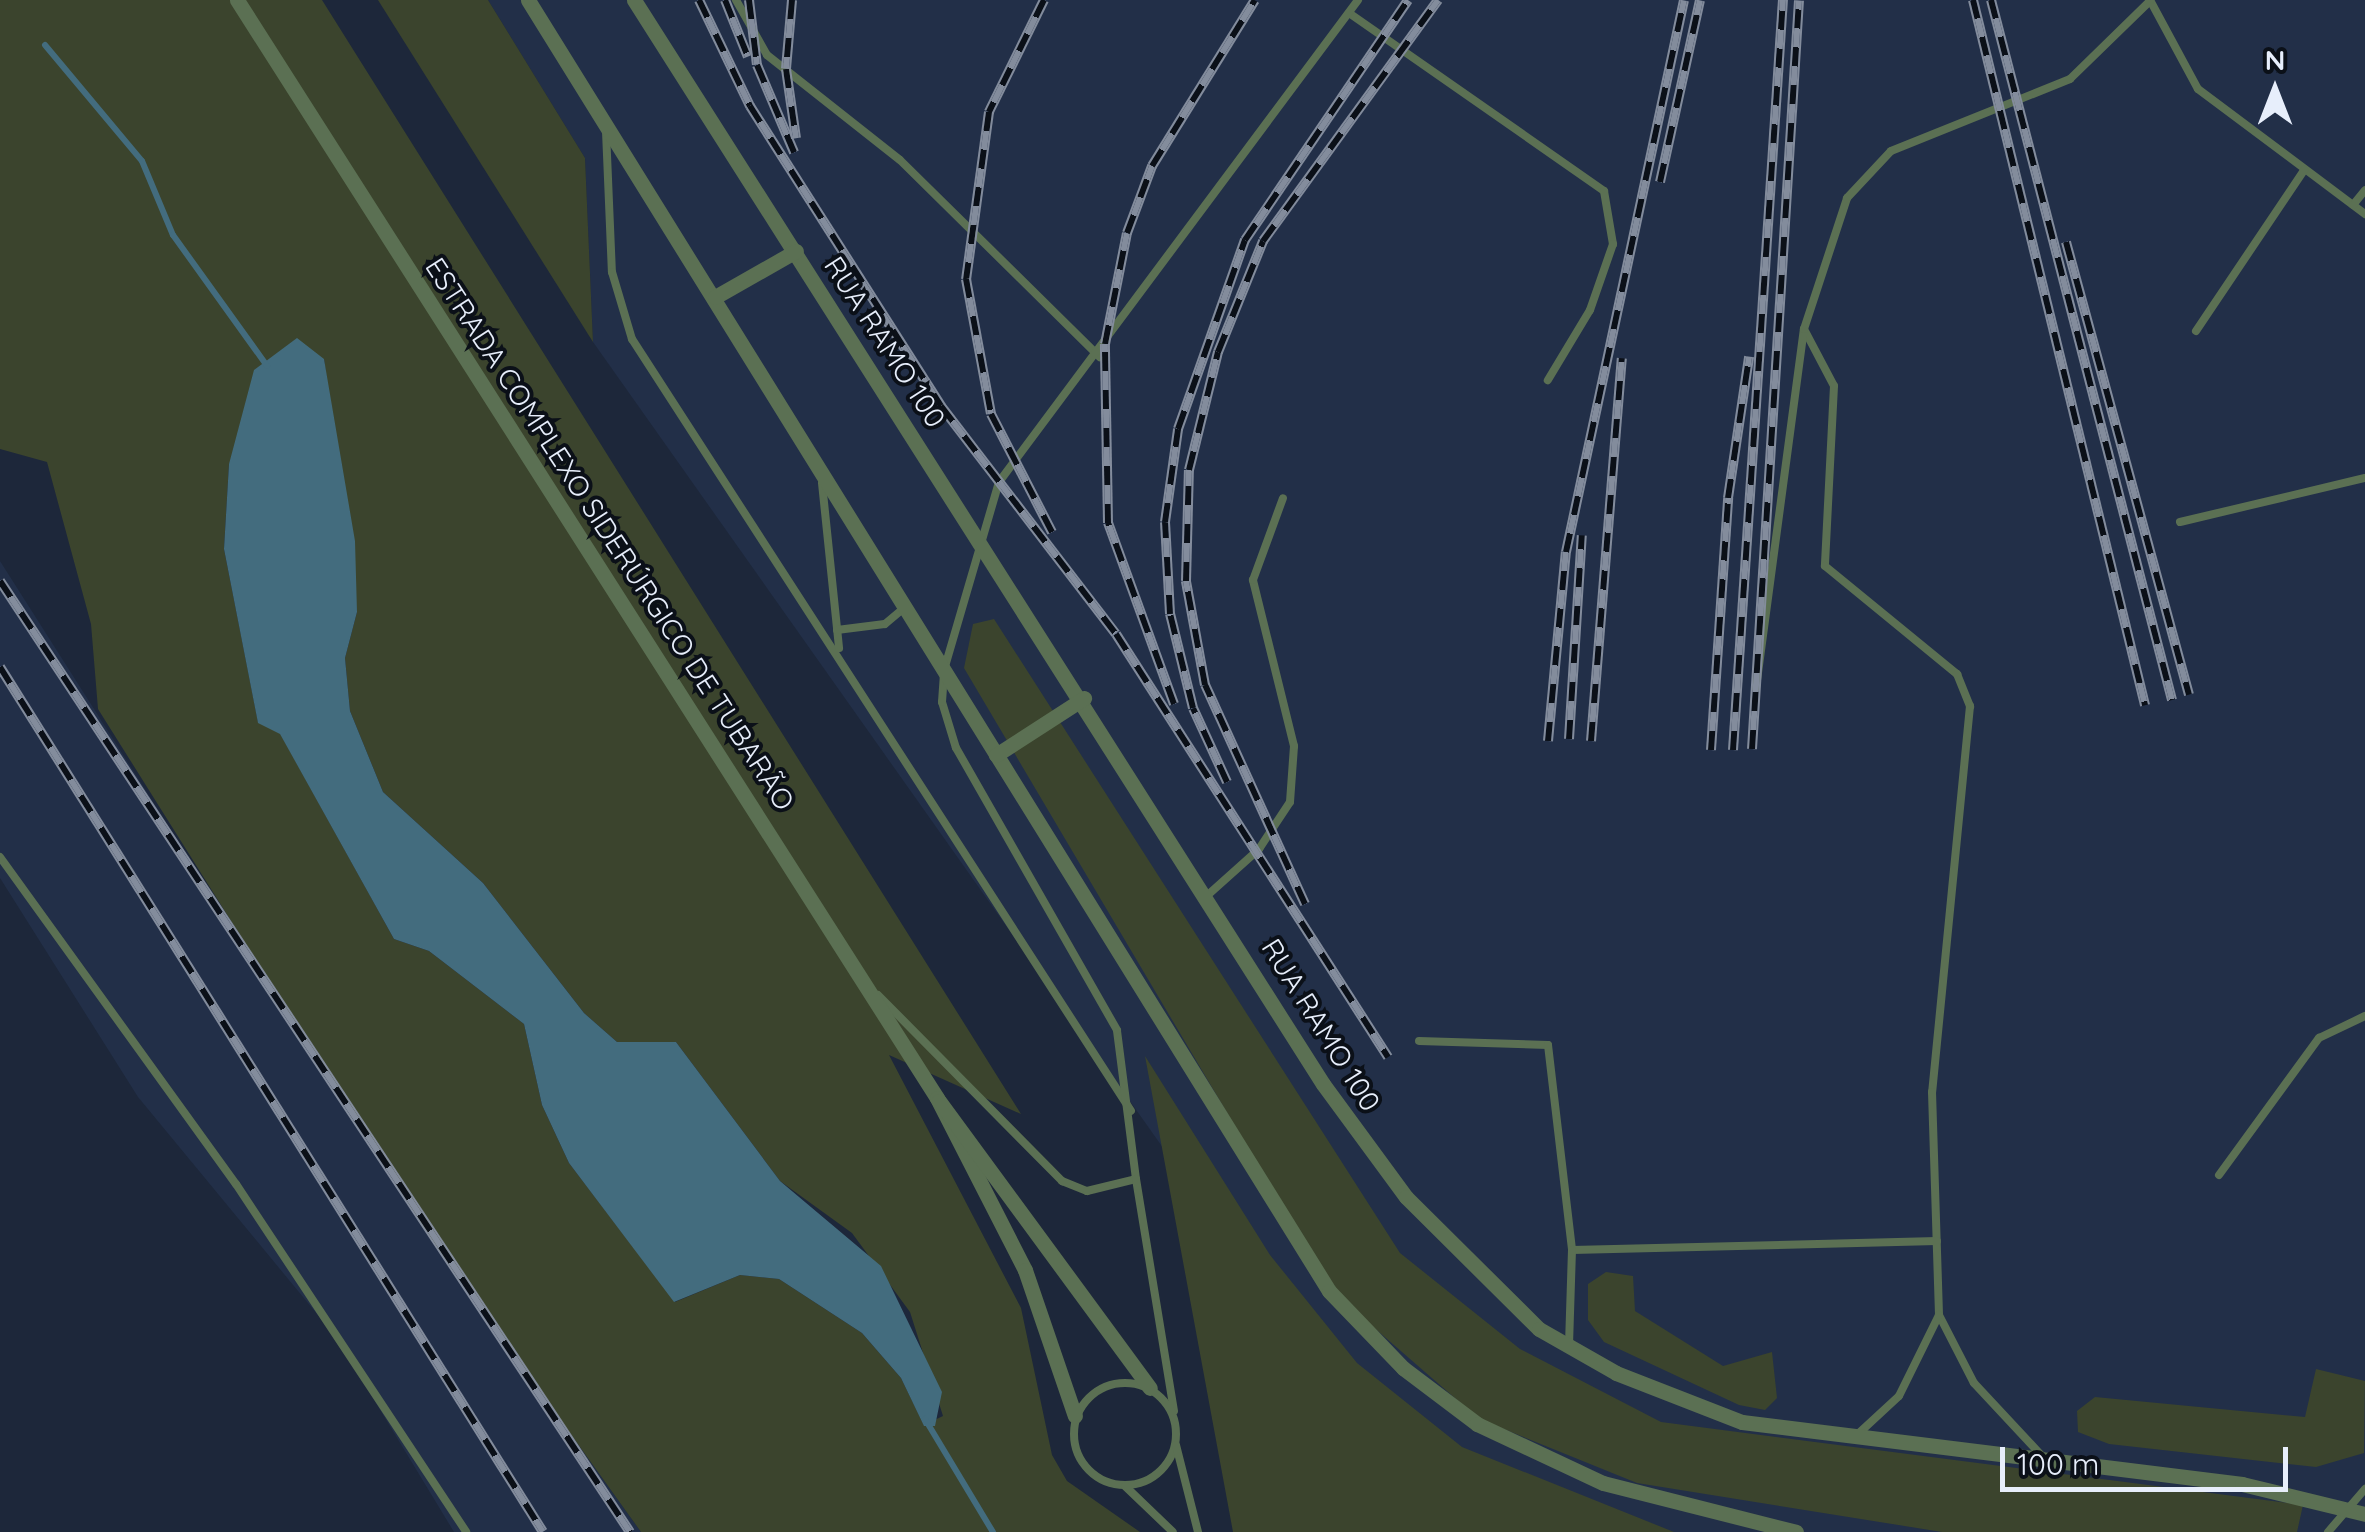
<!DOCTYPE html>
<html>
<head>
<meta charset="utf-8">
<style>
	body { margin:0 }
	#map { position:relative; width:2365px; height:1532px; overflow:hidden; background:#1d273a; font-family:Quicksand,sans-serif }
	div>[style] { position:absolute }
	.built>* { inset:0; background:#222f48 }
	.green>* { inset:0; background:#3b442d }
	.water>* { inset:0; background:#436c7e }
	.stream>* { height:6px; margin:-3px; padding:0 3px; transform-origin:3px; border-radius:3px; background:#436c7e }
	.service>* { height:8px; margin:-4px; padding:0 4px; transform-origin:4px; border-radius:4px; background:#5b7053 }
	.service>.ring { margin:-4px; padding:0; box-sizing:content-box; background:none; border:8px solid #5b7053; border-radius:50% }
	.minor>* { height:15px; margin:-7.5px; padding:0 7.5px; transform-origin:7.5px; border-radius:7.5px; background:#5b7053 }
	.rail>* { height:10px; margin-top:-5px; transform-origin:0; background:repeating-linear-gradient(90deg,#0b1018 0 19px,#838c9c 0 38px); box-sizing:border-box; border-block:2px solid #838c9c }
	span { translate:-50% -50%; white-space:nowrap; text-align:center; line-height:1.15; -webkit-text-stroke:8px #0b1018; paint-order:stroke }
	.street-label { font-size:28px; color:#e7eefb }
	.north { position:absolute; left:2225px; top:40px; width:100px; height:100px; -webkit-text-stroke:8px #0b1018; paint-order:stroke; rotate:0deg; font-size:28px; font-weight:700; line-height:40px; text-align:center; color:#e7eefb }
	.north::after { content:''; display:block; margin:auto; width:35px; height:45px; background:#e7eefb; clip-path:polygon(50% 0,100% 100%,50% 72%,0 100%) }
	.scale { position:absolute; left:2000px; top:1447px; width:288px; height:45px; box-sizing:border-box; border:5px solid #e7eefb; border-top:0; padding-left:12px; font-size:30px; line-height:35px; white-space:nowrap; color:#e7eefb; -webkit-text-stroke:8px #0b1018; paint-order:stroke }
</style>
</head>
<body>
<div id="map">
	<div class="built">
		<i style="clip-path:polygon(488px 0,2365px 0,2365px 1532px,1594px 1532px,1364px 1432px,593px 342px,585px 158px)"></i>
		<i style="clip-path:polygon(0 561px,432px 1241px,641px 1532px,454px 1532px,336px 1337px,138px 1097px,0 878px)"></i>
	</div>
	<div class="green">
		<i style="clip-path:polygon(evenodd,0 0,322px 0,1021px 1114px,889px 1055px,1021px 1308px,1052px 1455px,1067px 1481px,1140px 1532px,641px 1532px,432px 1241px,98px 709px,91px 624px,47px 462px,0 449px,0 0,324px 359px,357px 612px,345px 658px,350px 711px,383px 792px,483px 883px,584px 1013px,617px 1042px,676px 1042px,780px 1181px,852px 1233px,910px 1312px,943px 1416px,924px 1425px,901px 1378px,862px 1333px,779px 1279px,740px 1275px,675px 1302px,569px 1163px,542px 1105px,524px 1024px,429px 951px,394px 939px,280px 733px,258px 722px,224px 549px,229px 464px,324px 359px)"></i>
		<i style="clip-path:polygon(378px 0,488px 0,585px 158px,593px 342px)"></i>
		<i style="clip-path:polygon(994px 619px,1400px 1253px,1520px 1349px,1661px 1422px,2303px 1505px,2297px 1532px,1942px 1532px,1637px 1483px,1479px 1419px,1333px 1292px,964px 668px,973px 624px)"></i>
		<i style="clip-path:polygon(1145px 1056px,1270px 1255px,1357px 1363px,1462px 1447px,1674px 1532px,1233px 1532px)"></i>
		<i style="clip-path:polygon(1606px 1272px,1633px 1276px,1635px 1311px,1723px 1366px,1772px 1352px,1777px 1398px,1765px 1410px,1739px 1405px,1604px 1342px,1588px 1320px,1588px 1284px)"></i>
		<i style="clip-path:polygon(2316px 1369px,2365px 1381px,2364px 1453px,2316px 1467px,2109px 1444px,2078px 1432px,2077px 1411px,2095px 1397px,2305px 1417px)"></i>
	</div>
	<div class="water">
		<i style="clip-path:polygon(297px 338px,324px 359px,355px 541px,357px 612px,345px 658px,350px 711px,383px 792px,483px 883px,584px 1013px,617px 1042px,676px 1042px,780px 1181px,881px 1266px,942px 1392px,935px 1426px,924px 1426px,901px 1378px,862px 1333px,779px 1279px,740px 1275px,674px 1302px,569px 1163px,542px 1105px,524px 1024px,429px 951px,394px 939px,280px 734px,258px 723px,224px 549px,229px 464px,254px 370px)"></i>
	</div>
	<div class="stream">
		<i style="left:45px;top:45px;width:151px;rotate:50.1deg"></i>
		<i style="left:142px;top:161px;width:80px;rotate:67.3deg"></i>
		<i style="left:173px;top:235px;width:161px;rotate:54.3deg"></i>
		<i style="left:925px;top:1419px;width:132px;rotate:59deg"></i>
	</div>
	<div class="service">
		<i style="left:736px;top:0;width:63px;rotate:60.6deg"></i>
		<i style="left:767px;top:55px;width:169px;rotate:38.3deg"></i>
		<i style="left:900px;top:160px;width:281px;rotate:44.6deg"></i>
		<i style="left:2150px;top:0;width:101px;rotate:61.7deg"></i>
		<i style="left:2198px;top:89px;width:209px;rotate:36.8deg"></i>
		<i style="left:1349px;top:13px;width:311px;rotate:34.9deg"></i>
		<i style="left:1604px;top:191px;width:54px;rotate:80.4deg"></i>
		<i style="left:1613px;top:244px;width:70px;rotate:109.2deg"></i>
		<i style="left:1590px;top:310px;width:82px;rotate:121deg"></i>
		<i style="left:606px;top:131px;width:141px;rotate:87.6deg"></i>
		<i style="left:612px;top:272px;width:70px;rotate:73.4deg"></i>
		<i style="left:632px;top:339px;width:919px;rotate:57.12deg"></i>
		<i style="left:2353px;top:205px;width:19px;rotate:-51deg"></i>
		<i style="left:1804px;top:329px;width:64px;rotate:62.2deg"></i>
		<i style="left:1834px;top:386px;width:180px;rotate:92.9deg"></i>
		<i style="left:1825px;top:566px;width:171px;rotate:39.3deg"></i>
		<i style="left:1957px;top:674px;width:35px;rotate:68deg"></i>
		<i style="left:1970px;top:706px;width:388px;rotate:95.6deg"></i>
		<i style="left:1932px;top:1092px;width:223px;rotate:88.2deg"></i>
		<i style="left:1939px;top:1315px;width:76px;rotate:62.8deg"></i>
		<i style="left:1974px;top:1383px;width:100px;rotate:47deg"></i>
		<i style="left:2196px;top:331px;width:194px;rotate:-56.1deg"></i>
		<i style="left:822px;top:483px;width:166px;rotate:84.1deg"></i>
		<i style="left:2180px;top:522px;width:190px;rotate:-13.4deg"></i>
		<i style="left:837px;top:630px;width:48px;rotate:-7.1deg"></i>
		<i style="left:885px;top:624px;width:26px;rotate:-40deg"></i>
		<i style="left:1756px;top:688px;width:362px;rotate:-82.4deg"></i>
		<i style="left:1804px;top:329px;width:138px;rotate:-71.8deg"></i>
		<i style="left:1847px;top:198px;width:64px;rotate:-46.9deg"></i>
		<i style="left:1891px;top:151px;width:193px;rotate:-21.9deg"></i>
		<i style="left:2070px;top:79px;width:112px;rotate:-44.3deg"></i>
		<i style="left:0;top:857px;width:403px;rotate:54.2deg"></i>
		<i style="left:236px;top:1184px;width:417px;rotate:56.5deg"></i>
		<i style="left:1210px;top:893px;width:66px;rotate:-41.9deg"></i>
		<i style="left:1259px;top:849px;width:56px;rotate:-56.6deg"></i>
		<i style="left:1290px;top:802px;width:56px;rotate:-85.9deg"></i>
		<i style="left:1294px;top:746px;width:171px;rotate:-103.9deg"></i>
		<i style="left:1253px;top:580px;width:87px;rotate:-69.9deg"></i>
		<i style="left:878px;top:995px;width:262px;rotate:45.3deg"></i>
		<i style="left:1062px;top:1181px;width:27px;rotate:22deg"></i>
		<i style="left:1087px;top:1191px;width:50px;rotate:-13.8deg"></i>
		<i style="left:1136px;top:1179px;width:150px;rotate:-97.3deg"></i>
		<i style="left:1117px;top:1030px;width:325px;rotate:-119.7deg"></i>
		<i style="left:956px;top:748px;width:48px;rotate:-106.9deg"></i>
		<i style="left:942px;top:702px;width:32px;rotate:-86deg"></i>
		<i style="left:944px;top:670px;width:196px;rotate:-73.7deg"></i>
		<i style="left:999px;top:482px;width:601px;rotate:-53.32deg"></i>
		<i style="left:1419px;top:1041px;width:129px;rotate:1.8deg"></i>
		<i style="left:1548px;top:1045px;width:206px;rotate:83.3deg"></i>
		<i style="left:1572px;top:1250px;width:365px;rotate:-1.4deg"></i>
		<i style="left:2219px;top:1175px;width:170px;rotate:-53.9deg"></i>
		<i style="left:2319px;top:1038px;width:51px;rotate:-25.6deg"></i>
		<i style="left:1136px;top:1179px;width:235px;rotate:80.7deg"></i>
		<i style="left:1569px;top:1345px;width:95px;rotate:-88.2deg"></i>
		<i class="ring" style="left:1074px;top:1383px;width:94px;height:94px"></i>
		<i style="left:1859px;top:1433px;width:54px;rotate:-42.8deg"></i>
		<i style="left:1899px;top:1396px;width:90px;rotate:-63.7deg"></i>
		<i style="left:1176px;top:1445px;width:90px;rotate:75.8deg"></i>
		<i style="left:1125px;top:1486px;width:66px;rotate:43.8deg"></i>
		<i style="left:2328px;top:1532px;width:57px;rotate:-49.3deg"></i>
	</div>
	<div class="minor">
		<i style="left:237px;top:0;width:1302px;rotate:57.48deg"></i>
		<i style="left:937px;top:1098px;width:193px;rotate:62.9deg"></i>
		<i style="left:1025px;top:1270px;width:154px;rotate:71.1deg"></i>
		<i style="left:528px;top:0;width:1519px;rotate:58.18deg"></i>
		<i style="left:1329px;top:1291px;width:107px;rotate:46.1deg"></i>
		<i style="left:1403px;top:1368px;width:93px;rotate:37.1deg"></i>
		<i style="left:1477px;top:1424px;width:139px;rotate:25.1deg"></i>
		<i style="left:1603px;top:1483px;width:199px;rotate:14.2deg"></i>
		<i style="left:634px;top:0;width:1284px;rotate:57.56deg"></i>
		<i style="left:1323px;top:1084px;width:140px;rotate:53.7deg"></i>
		<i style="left:1406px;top:1197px;width:187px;rotate:44.8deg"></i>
		<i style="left:1539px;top:1329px;width:89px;rotate:29.7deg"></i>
		<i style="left:1616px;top:1373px;width:135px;rotate:21.3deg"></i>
		<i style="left:1742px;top:1422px;width:504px;rotate:7.07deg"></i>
		<i style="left:2242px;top:1484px;width:127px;rotate:13.7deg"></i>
		<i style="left:715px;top:297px;width:93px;rotate:-29.6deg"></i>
		<i style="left:996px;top:755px;width:105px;rotate:-32.9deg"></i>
		<i style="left:939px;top:1101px;width:356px;rotate:53.7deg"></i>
	</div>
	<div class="rail">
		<i style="left:699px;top:0;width:118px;rotate:64.3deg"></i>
		<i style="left:750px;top:106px;width:356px;rotate:57.5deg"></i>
		<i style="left:941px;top:406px;width:287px;rotate:52.5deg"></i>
		<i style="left:1116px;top:634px;width:503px;rotate:57.26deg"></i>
		<i style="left:725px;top:0;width:61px;rotate:68deg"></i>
		<i style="left:749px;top:0;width:65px;rotate:83deg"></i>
		<i style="left:757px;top:65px;width:95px;rotate:67deg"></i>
		<i style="left:792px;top:0;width:69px;rotate:95deg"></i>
		<i style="left:786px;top:69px;width:70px;rotate:81.8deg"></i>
		<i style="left:1044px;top:0;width:125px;rotate:116.2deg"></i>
		<i style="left:989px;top:112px;width:169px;rotate:97.8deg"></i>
		<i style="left:966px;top:279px;width:137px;rotate:79.5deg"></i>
		<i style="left:991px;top:414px;width:133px;rotate:62.7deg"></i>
		<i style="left:1973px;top:0;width:726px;rotate:76.29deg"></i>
		<i style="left:1991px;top:0;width:723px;rotate:75.5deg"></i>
		<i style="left:1660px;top:182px;width:186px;rotate:-77.6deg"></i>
		<i style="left:2066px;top:242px;width:469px;rotate:74.8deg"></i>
		<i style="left:0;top:581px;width:1141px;rotate:56.48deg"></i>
		<i style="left:0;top:667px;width:1021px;rotate:57.88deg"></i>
		<i style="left:1174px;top:704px;width:193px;rotate:-110deg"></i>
		<i style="left:1108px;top:523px;width:179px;rotate:-91deg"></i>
		<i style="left:1105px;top:344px;width:113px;rotate:-78.8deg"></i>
		<i style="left:1127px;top:233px;width:72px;rotate:-69.5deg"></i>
		<i style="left:1152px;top:166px;width:195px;rotate:-58.2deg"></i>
		<i style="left:1569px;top:739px;width:204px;rotate:-86.4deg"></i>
		<i style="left:1548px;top:741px;width:190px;rotate:-84.6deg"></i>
		<i style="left:1566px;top:552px;width:564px;rotate:-77.93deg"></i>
		<i style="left:1591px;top:741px;width:384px;rotate:-85.4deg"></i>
		<i style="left:1752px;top:749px;width:750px;rotate:-86.41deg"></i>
		<i style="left:1711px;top:750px;width:253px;rotate:-86.1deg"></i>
		<i style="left:1728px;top:498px;width:143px;rotate:-81.5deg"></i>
		<i style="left:1733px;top:750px;width:752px;rotate:-86.19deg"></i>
		<i style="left:1227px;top:782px;width:81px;rotate:-114.7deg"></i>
		<i style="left:1193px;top:708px;width:97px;rotate:-103.7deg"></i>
		<i style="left:1170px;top:614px;width:92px;rotate:-93.1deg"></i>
		<i style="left:1165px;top:522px;width:94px;rotate:-82deg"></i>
		<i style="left:1178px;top:429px;width:201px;rotate:-70.5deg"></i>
		<i style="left:1245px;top:240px;width:290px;rotate:-55.8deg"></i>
		<i style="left:1305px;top:904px;width:241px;rotate:-114.5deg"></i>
		<i style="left:1205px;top:685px;width:106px;rotate:-100.4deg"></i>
		<i style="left:1186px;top:581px;width:111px;rotate:-88.5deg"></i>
		<i style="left:1189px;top:470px;width:122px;rotate:-76.2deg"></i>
		<i style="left:1218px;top:352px;width:120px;rotate:-67.9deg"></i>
		<i style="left:1263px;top:241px;width:298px;rotate:-54deg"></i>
	</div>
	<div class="street-label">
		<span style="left:885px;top:342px;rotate:57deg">RUA RAMO 100</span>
		<span style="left:610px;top:534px;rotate:57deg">ESTRADA COMPLEXO SIDERÚRGICO DE TUBARÃO</span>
		<span style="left:1321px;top:1025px;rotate:58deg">RUA RAMO 100</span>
	</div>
	<div class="north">N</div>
	<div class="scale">100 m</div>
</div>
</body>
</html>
